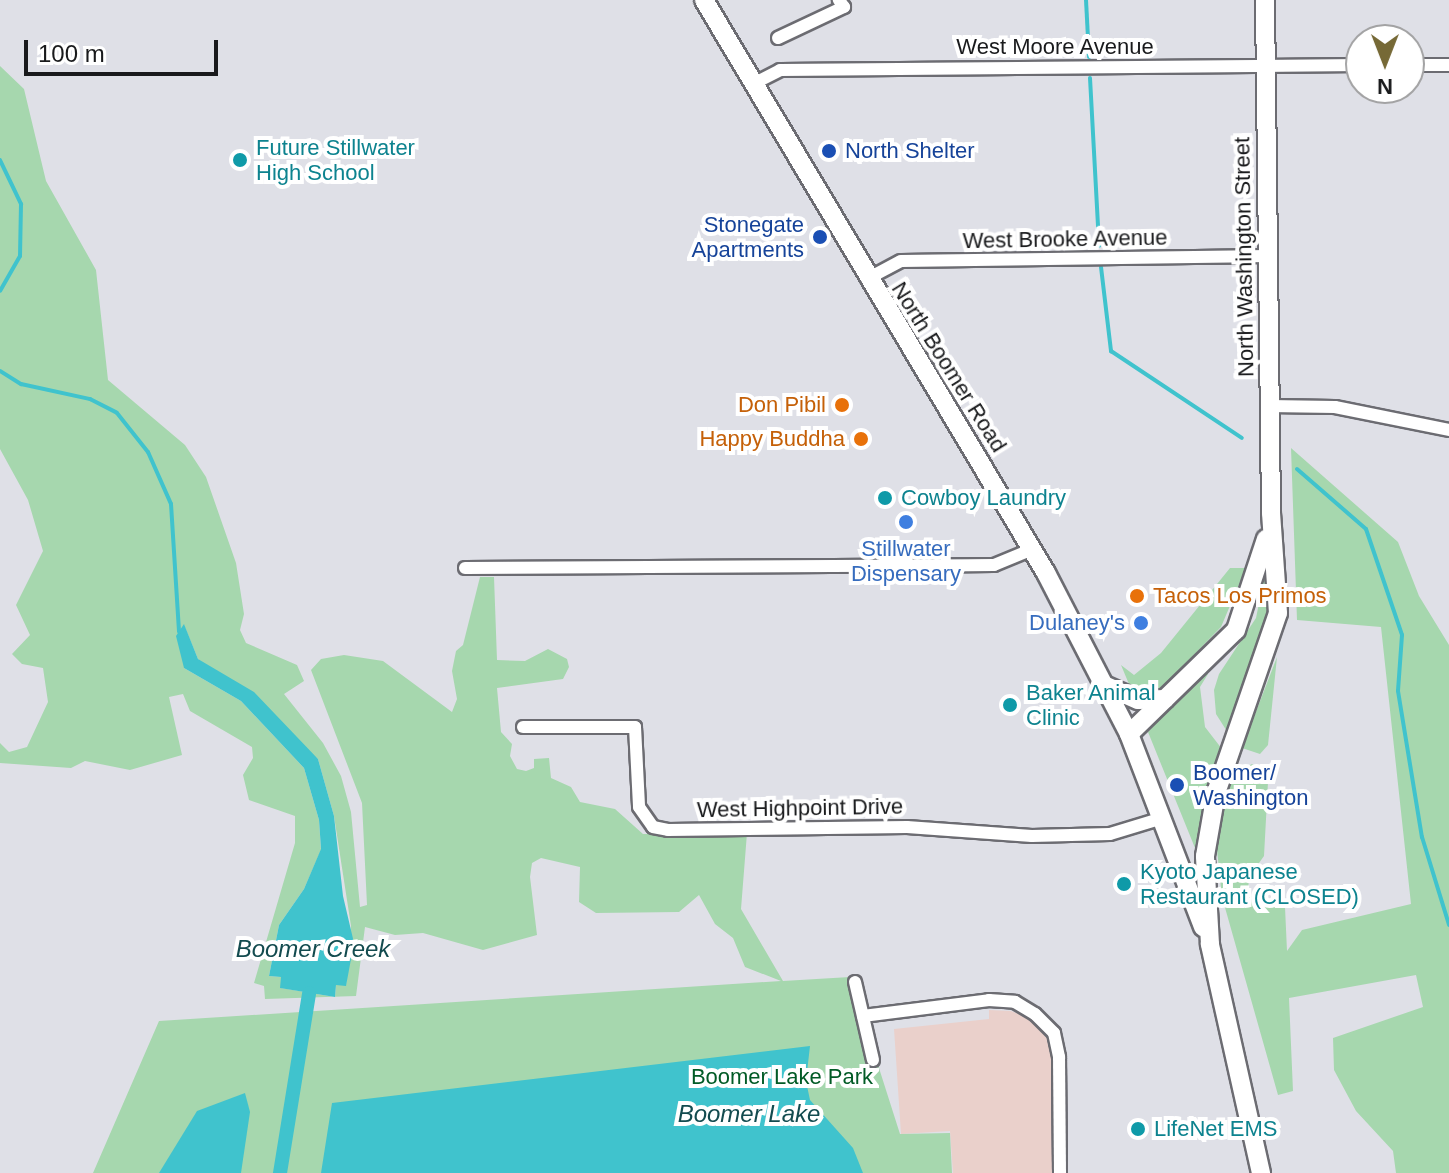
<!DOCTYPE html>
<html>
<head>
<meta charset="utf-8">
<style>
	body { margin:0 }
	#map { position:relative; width:1449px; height:1173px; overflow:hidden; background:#dfe0e7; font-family:Helvetica,sans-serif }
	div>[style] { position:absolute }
	.industrial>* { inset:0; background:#ead0cb }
	.green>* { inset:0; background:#a6d7ae }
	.water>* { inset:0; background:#40c3cd }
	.stream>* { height:4px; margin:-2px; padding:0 2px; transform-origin:2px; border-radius:2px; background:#40c3cd }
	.canal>* { height:14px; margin:-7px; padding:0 7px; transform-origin:7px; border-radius:7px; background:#40c3cd }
	.roads { filter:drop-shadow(2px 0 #6c6c72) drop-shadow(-2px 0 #6c6c72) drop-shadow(0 2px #6c6c72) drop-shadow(0 -2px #6c6c72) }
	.minor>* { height:12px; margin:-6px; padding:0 6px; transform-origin:6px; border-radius:6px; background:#fff }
	.secondary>* { height:18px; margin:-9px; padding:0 9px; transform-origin:9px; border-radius:9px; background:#fff }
	.dots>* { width:22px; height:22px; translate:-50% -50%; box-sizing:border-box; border:4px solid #fff; border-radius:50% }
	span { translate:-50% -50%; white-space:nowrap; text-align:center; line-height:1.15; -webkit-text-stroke:8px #fff; paint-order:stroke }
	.street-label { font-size:22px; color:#191a1c }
	.culture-label { font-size:22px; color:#0d838f }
	.left { translate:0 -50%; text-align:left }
	.transit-label { font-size:22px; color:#164399 }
	.right { translate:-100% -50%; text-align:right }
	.food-label { font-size:22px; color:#c56008 }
	.shop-label { font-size:22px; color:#366cbe }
	.park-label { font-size:22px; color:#025b26 }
	.water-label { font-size:24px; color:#134b4f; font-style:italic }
	.north { position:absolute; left:1345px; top:24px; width:80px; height:80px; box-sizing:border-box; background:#fff; border:2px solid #a3a3a4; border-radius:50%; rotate:180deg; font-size:22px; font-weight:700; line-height:32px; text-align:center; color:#191a1c }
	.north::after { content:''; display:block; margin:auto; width:28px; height:36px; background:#766936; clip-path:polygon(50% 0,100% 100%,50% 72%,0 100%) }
	.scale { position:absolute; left:24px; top:40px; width:194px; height:36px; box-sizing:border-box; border:4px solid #191a1c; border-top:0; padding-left:10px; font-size:24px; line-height:28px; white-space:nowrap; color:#191a1c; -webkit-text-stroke:6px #fff; paint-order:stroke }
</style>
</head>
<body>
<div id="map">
	<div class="industrial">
		<i style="clip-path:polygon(989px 1010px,1011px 1011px,1036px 1021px,1054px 1050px,1055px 1173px,953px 1173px,950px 1131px,901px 1134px,894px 1029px,989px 1019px)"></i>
	</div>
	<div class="green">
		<i style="clip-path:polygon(evenodd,0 66px,24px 89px,46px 181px,96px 270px,108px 380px,185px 445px,206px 477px,236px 563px,244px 614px,240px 630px,246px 643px,297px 665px,304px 681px,284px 694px,323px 743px,341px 776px,351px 812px,360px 907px,367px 905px,362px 803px,311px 670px,321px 659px,344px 655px,383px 661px,452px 712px,457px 699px,452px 671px,456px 651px,463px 645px,480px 577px,494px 577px,497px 660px,525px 661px,548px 649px,567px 659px,569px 667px,563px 679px,497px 688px,501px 732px,512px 744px,510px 756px,517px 769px,526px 771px,534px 768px,534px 759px,549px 758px,551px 778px,571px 787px,580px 802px,615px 809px,643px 834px,747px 833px,741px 909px,783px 981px,850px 977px,900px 1134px,950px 1133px,952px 1173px,93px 1173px,159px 1021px,781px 981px,745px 967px,733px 938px,715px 924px,699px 895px,679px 912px,596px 913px,579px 902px,580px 867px,541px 858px,532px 863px,530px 877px,537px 935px,483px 950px,423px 933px,395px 935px,365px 927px,356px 996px,265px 999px,264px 986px,254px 983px,295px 843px,295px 816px,249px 800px,243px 775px,253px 758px,252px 747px,190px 711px,183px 694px,169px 697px,182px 755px,130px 770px,85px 761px,71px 768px,0 763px,0 743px,9px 752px,27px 747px,48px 702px,43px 668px,22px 664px,12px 654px,30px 635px,16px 605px,43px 551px,28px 500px,0 449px,0 66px,184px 625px,198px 659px,318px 759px,334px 816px,351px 926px,346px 985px,336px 985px,335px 997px,281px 988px,281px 977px,269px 976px,279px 925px,304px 889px,321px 850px,319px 820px,304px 768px,241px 701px,184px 668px,184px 625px)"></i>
		<i style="clip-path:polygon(1291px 448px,1398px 542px,1419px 596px,1449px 645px,1449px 1173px,1396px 1173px,1393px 1151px,1356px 1111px,1334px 1070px,1333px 1038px,1423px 1007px,1416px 975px,1289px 998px,1293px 1091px,1278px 1095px,1222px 897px,1217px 850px,1230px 776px,1252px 764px,1262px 769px,1268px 782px,1264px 856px,1249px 877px,1248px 891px,1259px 907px,1285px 907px,1287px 951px,1302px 930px,1411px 904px,1381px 627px,1297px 620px)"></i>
		<i style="clip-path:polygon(1230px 568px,1246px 568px,1221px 627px,1159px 691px,1131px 689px,1121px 665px,1134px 675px,1161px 653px)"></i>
		<i style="clip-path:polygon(1266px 568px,1272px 570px,1267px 629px,1228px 733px,1216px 714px,1214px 690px,1219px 674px,1256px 618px)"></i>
		<i style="clip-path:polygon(1277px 657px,1268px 745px,1260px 754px,1242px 748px)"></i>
		<i style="clip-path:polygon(1204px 671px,1208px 674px,1200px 687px,1205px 727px,1222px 749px,1205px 795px,1195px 848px,1148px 732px)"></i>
	</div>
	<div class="water">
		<i style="clip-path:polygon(184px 624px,198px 659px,254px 692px,318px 759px,334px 816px,343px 896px,354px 943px,346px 986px,336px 985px,335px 997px,280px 988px,281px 977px,269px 976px,279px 925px,304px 889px,321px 849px,319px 820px,304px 768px,241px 701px,184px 668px,176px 636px)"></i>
		<i style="clip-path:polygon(810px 1046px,806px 1081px,810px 1100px,853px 1148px,863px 1173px,321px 1173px,332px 1103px)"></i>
		<i style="clip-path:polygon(245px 1093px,250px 1112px,241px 1173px,159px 1173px,197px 1111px)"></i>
	</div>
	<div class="stream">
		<i style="left:1086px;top:0;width:57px;rotate:87deg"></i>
		<i style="left:1090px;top:78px;width:168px;rotate:86.9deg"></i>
		<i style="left:0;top:160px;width:49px;rotate:64.5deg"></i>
		<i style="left:21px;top:204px;width:52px;rotate:91.1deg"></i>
		<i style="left:20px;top:256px;width:40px;rotate:119.7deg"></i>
		<i style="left:1101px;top:267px;width:85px;rotate:83.2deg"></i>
		<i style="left:1111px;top:351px;width:157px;rotate:33.6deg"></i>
		<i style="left:0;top:371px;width:25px;rotate:32deg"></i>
		<i style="left:21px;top:384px;width:71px;rotate:12.3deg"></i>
		<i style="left:90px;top:399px;width:30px;rotate:27deg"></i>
		<i style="left:117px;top:413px;width:50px;rotate:51.5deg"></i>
		<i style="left:148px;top:452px;width:57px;rotate:66.1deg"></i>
		<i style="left:171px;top:504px;width:128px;rotate:86.4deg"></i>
		<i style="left:1297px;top:469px;width:91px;rotate:41deg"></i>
		<i style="left:1366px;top:529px;width:112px;rotate:71.2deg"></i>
		<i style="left:1402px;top:635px;width:56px;rotate:94.1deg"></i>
		<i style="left:1398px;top:691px;width:148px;rotate:80.7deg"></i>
		<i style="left:1422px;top:837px;width:92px;rotate:72.9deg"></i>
	</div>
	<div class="canal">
		<i style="left:280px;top:1173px;width:182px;rotate:-80.8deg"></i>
	</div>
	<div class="roads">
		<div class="minor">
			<i style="left:778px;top:38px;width:73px;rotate:-25.2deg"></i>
			<i style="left:844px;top:7px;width:9px;rotate:-126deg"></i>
			<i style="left:1409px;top:65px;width:40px"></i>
			<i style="left:753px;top:84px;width:30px;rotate:-27deg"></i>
			<i style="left:780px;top:70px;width:581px;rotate:-0.49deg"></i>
			<i style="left:867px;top:279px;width:38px;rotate:-28deg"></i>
			<i style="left:901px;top:261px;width:367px;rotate:-0.8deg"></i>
			<i style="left:1269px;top:406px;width:66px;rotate:0.9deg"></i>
			<i style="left:1335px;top:407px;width:116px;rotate:11.4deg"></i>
			<i style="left:465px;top:568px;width:529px;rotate:-0.32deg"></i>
			<i style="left:994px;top:565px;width:42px;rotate:-22.3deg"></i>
			<i style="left:523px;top:727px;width:112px"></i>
			<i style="left:635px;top:727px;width:80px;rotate:87.1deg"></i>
			<i style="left:639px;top:807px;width:24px;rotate:55deg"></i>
			<i style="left:653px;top:827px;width:15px;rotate:11deg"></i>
			<i style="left:668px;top:830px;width:239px;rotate:-0.7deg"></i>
			<i style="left:907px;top:827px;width:125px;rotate:4.1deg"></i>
			<i style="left:1032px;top:836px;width:78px;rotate:-1.5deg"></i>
			<i style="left:1110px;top:834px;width:55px;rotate:-16.8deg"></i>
			<i style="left:855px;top:982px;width:80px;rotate:77deg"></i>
			<i style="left:863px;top:1016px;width:127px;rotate:-7.2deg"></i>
			<i style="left:989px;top:1000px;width:26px;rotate:4deg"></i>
			<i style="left:1015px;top:1002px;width:23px;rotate:31deg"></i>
			<i style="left:1035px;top:1014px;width:27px;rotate:45deg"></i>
			<i style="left:1054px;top:1033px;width:25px;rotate:78deg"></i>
			<i style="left:1059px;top:1057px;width:116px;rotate:89.5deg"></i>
		</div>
		<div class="secondary">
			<i style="left:704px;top:0;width:667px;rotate:59.17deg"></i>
			<i style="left:1046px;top:573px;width:181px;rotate:62.7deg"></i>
			<i style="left:1129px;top:734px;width:207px;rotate:69deg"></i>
			<i style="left:1104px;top:685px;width:37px;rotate:24deg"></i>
			<i style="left:1138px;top:700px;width:27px;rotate:-2deg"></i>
			<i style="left:1129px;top:734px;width:149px;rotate:-44.2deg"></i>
			<i style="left:1236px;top:630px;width:96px;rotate:-71.8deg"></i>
			<i style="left:1261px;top:1173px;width:235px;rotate:-102.6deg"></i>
			<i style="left:1210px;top:944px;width:88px;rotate:-93.3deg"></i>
			<i style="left:1205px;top:856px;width:64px;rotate:-80.1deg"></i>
			<i style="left:1216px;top:793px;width:190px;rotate:-71deg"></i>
			<i style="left:1278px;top:613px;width:100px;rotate:-94deg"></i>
			<i style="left:1271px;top:513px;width:513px;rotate:-90.67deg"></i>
		</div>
	</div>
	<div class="dots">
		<i style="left:829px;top:151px;background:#1a4fb4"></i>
		<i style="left:240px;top:160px;background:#0f9aa8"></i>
		<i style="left:820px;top:237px;background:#1a4fb4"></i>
		<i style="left:842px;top:405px;background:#e8710a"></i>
		<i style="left:861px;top:439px;background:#e8710a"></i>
		<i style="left:885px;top:498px;background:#0f9aa8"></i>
		<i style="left:906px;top:522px;background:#3f7fe0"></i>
		<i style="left:1137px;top:596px;background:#e8710a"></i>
		<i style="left:1141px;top:623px;background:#3f7fe0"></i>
		<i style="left:1010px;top:705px;background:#0f9aa8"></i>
		<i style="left:1177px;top:785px;background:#1a4fb4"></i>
		<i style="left:1124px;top:884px;background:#0f9aa8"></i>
		<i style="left:1138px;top:1129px;background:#0f9aa8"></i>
	</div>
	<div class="street-label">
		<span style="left:1055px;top:47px">West Moore Avenue</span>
		<span style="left:1065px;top:239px;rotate:-1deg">West Brooke Avenue</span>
		<span style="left:1244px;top:257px;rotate:-91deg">North Washington Street</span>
		<span style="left:949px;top:367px;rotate:58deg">North Boomer Road</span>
		<span style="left:800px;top:808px;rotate:-1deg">West Highpoint Drive</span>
	</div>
	<div class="culture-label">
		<span class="left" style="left:256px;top:160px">Future Stillwater<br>High School</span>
		<span class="left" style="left:901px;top:498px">Cowboy Laundry</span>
		<span class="left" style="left:1026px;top:705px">Baker Animal<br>Clinic</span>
		<span class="left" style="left:1140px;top:884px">Kyoto Japanese<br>Restaurant (CLOSED)</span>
		<span class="left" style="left:1154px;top:1129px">LifeNet EMS</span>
	</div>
	<div class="transit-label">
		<span class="left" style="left:845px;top:151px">North Shelter</span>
		<span class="right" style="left:804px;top:237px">Stonegate<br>Apartments</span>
		<span class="left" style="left:1193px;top:785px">Boomer/<br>Washington</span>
	</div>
	<div class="food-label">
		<span class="right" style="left:826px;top:405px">Don Pibil</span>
		<span class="right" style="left:845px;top:439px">Happy Buddha</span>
		<span class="left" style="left:1153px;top:596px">Tacos Los Primos</span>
	</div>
	<div class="shop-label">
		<span style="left:906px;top:561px">Stillwater<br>Dispensary</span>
		<span class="right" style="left:1125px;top:623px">Dulaney's</span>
	</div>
	<div class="park-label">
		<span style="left:782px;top:1077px">Boomer Lake Park</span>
	</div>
	<div class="water-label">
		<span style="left:313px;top:949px">Boomer Creek</span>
		<span style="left:749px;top:1114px">Boomer Lake</span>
	</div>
	<div class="north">N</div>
	<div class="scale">100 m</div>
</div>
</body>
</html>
